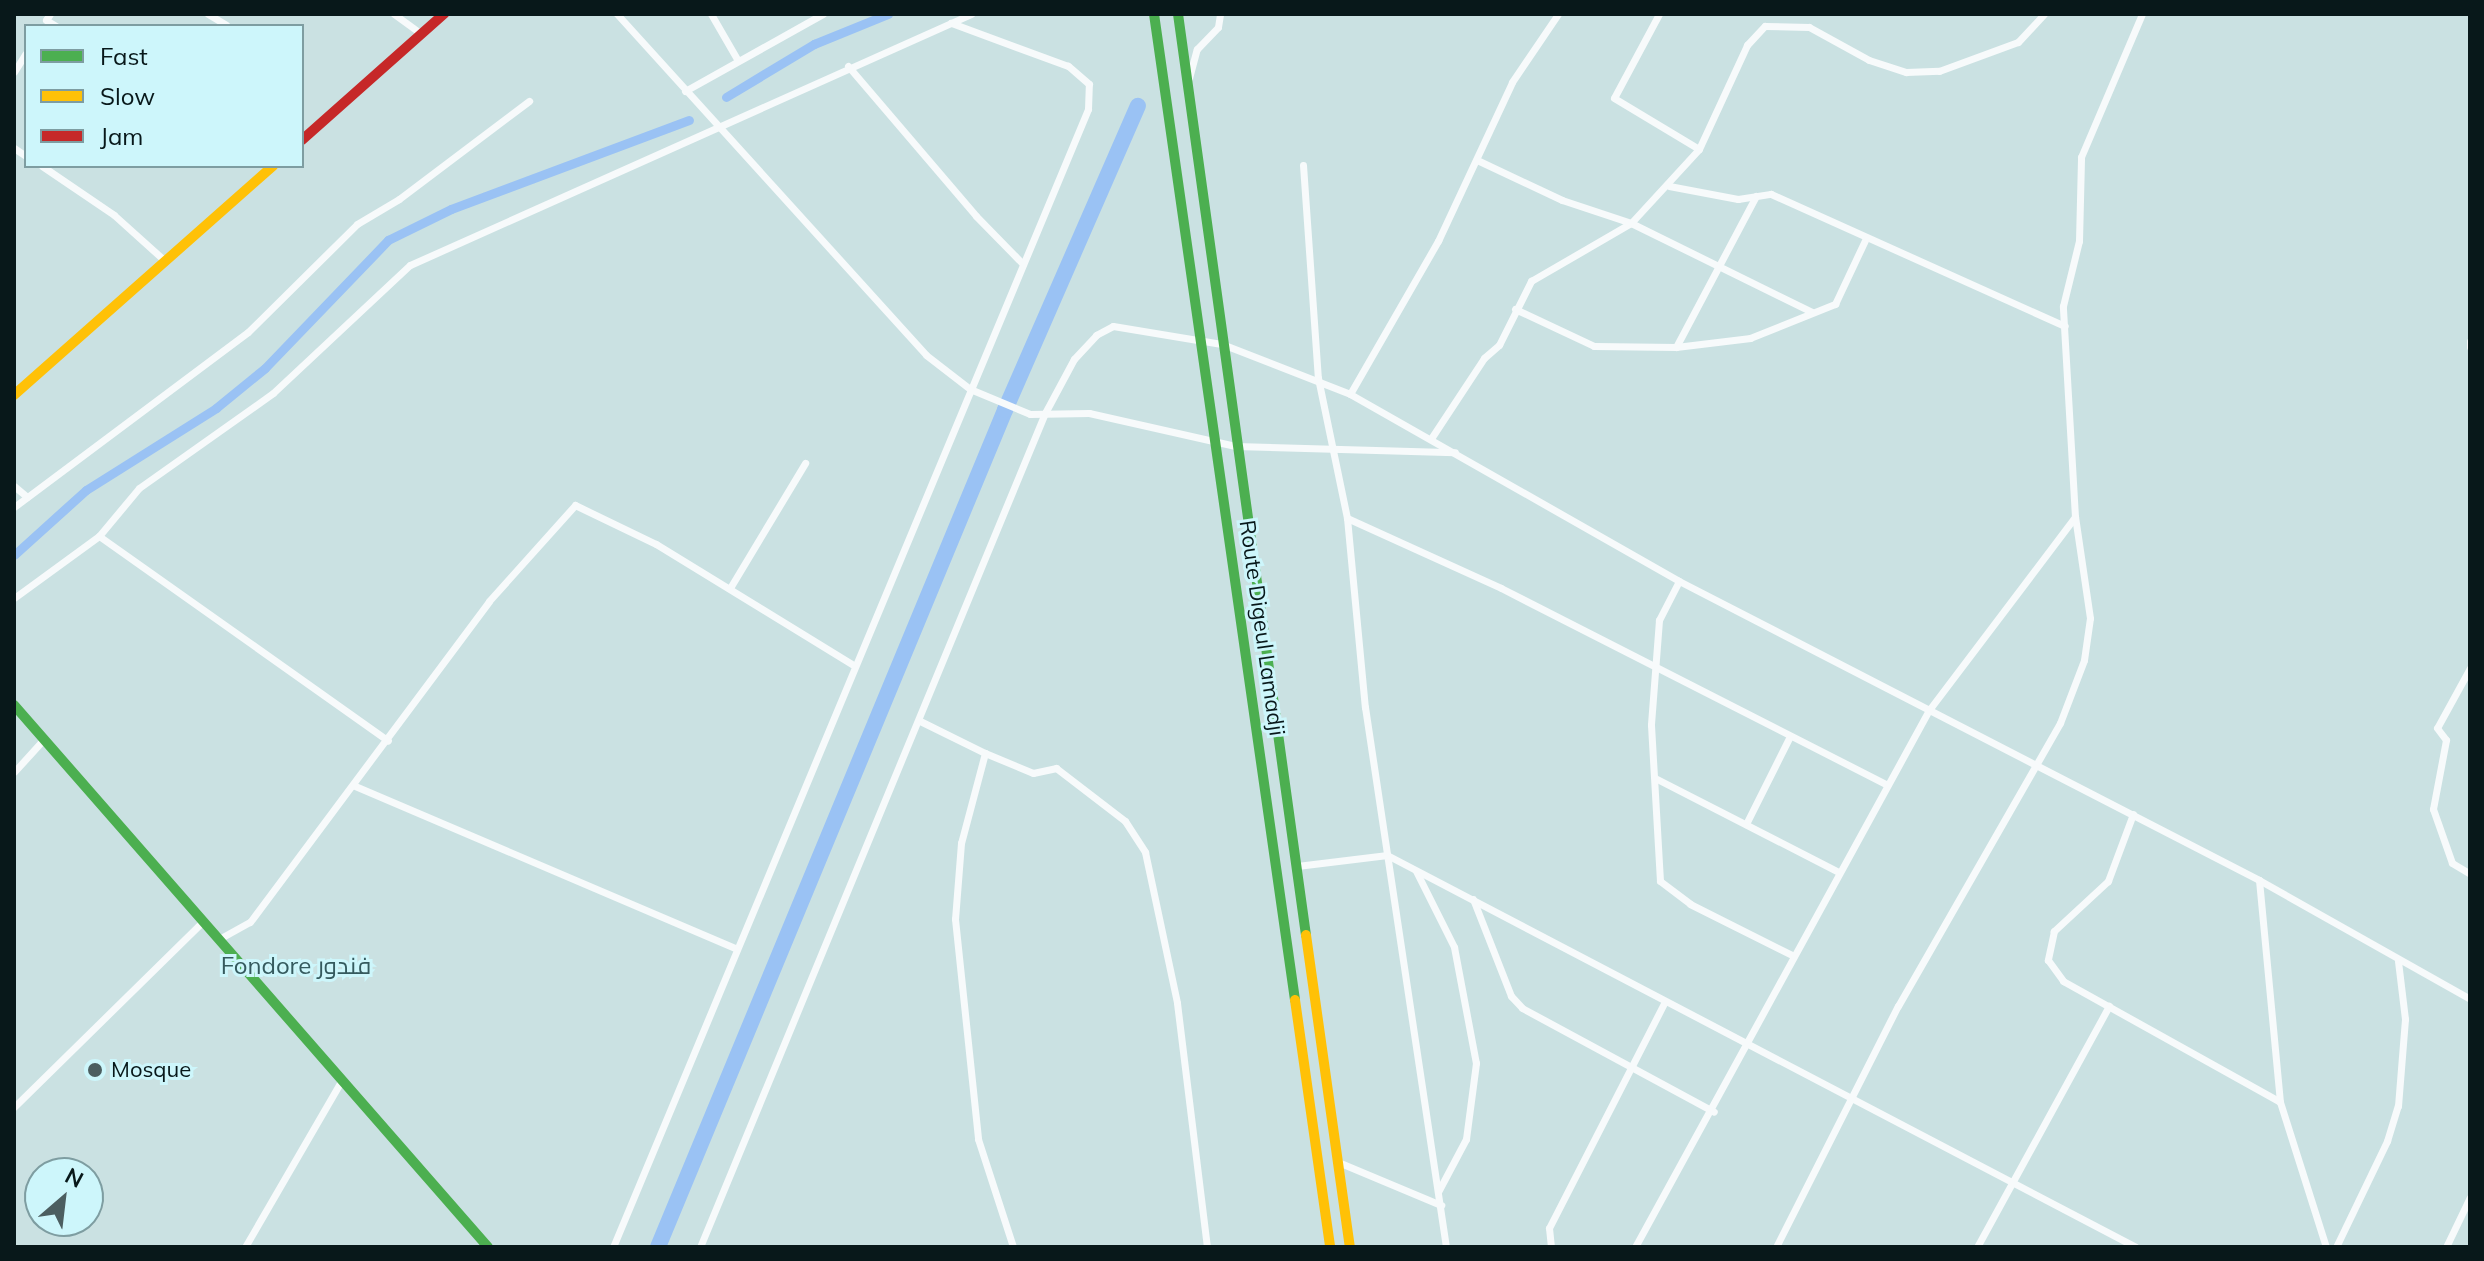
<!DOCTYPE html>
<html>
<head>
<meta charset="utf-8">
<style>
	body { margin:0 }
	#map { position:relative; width:2484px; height:1261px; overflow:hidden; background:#cae1e2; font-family:Mulish,Cairo,sans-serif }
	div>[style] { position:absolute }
	.canal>* { height:9px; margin:-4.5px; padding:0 4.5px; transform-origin:4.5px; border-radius:4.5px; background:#9ac2f4 }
	.river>* { height:16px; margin:-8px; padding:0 8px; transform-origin:8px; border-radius:8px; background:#9ac2f4 }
	.street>* { height:7px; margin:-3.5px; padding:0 3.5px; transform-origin:3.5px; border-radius:3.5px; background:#f7fafb }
	.fast>* { height:10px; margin:-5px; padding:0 5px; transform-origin:5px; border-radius:5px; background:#4caf50 }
	.slow>* { height:10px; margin:-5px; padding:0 5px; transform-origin:5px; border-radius:5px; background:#ffc107 }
	.jam>* { height:10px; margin:-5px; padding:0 5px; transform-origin:5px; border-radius:5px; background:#c62828 }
	.dots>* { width:22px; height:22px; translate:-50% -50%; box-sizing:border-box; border:4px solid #cdf6fb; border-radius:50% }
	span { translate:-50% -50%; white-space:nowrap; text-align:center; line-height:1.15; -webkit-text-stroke:6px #cdf6fb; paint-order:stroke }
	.street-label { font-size:22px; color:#08181a }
	.poi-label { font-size:22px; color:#08181a }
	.left { translate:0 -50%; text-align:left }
	.neighbourhood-label { font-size:24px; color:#355a5e }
	.frame { position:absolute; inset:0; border:16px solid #08181a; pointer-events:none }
	.legend { position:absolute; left:24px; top:24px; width:280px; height:144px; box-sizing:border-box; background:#cdf6fb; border:2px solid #7e9da1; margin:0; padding:10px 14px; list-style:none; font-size:24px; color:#08181a }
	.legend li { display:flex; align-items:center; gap:16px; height:40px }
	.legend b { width:40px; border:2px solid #7e9da1 }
	.north { position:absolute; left:24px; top:1157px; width:80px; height:80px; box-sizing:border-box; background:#cdf6fb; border:2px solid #7e9da1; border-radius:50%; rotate:28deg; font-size:22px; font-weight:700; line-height:32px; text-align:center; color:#08181a }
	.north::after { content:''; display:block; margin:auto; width:28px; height:36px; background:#4c5e60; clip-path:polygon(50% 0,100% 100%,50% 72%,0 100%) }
</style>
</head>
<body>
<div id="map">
	<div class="canal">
		<i style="left:726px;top:97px;width:103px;rotate:-31.1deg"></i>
		<i style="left:814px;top:44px;width:80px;rotate:-22.1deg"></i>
		<i style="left:14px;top:555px;width:97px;rotate:-42.1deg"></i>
		<i style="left:86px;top:490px;width:154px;rotate:-32.2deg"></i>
		<i style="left:216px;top:408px;width:63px;rotate:-39.2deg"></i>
		<i style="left:265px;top:368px;width:178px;rotate:-46.1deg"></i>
		<i style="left:388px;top:240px;width:70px;rotate:-26.2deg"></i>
		<i style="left:451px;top:209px;width:254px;rotate:-20.5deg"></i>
	</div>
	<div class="river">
		<i style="left:658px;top:1247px;width:906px;rotate:-67.48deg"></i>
		<i style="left:1005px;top:410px;width:332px;rotate:-66.4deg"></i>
	</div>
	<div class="street">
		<i style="left:50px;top:14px;width:7px;rotate:124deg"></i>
		<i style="left:46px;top:20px;width:12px;rotate:31deg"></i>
		<i style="left:208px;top:14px;width:21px;rotate:31deg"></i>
		<i style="left:394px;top:14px;width:34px;rotate:36deg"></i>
		<i style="left:617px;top:14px;width:460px;rotate:47.8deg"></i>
		<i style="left:926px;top:355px;width:56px;rotate:37.7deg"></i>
		<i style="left:970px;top:389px;width:65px;rotate:22.6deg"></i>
		<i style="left:1030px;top:414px;width:59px;rotate:-1deg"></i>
		<i style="left:1089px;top:413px;width:150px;rotate:12.7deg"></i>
		<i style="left:1235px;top:446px;width:220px;rotate:1.6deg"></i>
		<i style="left:711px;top:14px;width:52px;rotate:60deg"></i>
		<i style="left:1659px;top:14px;width:95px;rotate:118.2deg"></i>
		<i style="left:1614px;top:98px;width:99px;rotate:31deg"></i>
		<i style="left:848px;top:66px;width:197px;rotate:49.5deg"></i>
		<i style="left:976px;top:216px;width:67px;rotate:45.6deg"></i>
		<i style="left:14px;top:72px;width:22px;rotate:-58deg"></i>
		<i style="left:1189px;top:78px;width:30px;rotate:-75deg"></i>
		<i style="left:1197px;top:49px;width:30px;rotate:-46deg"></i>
		<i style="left:1218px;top:27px;width:13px;rotate:-81deg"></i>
		<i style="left:685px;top:91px;width:158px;rotate:-29.2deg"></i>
		<i style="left:14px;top:148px;width:14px;rotate:34deg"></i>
		<i style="left:1477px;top:160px;width:94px;rotate:25.2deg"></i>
		<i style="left:1562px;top:200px;width:73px;rotate:18.4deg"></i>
		<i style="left:1631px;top:223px;width:202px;rotate:26.2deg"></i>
		<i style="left:1303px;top:165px;width:214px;rotate:86deg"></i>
		<i style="left:1318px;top:378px;width:143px;rotate:78.3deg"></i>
		<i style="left:1347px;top:518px;width:190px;rotate:84.6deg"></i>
		<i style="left:1365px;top:707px;width:546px;rotate:81.47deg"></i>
		<i style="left:42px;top:166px;width:87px;rotate:34.2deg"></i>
		<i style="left:114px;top:215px;width:69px;rotate:42deg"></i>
		<i style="left:1669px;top:186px;width:70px;rotate:10.7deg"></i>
		<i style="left:1738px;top:199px;width:33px;rotate:-9deg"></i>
		<i style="left:1771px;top:194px;width:322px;rotate:24.2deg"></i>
		<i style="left:1515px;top:309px;width:87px;rotate:25.1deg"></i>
		<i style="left:1594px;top:346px;width:82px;rotate:0.7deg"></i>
		<i style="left:1676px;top:347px;width:75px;rotate:-6.9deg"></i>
		<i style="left:1750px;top:338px;width:92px;rotate:-21.8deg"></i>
		<i style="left:1835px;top:304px;width:73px;rotate:-64.8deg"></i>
		<i style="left:2470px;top:341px;width:6px;rotate:90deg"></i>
		<i style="left:1676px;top:347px;width:171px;rotate:-62.1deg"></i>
		<i style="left:1350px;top:394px;width:177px;rotate:-60.1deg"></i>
		<i style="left:1438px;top:241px;width:175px;rotate:-65deg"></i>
		<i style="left:1512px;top:82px;width:82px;rotate:-55.9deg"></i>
		<i style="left:1432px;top:437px;width:95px;rotate:-56.6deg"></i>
		<i style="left:1484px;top:358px;width:20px;rotate:-41deg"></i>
		<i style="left:1499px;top:345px;width:72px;rotate:-63.4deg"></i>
		<i style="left:1531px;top:281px;width:116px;rotate:-30.1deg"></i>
		<i style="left:1631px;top:223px;width:100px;rotate:-47.4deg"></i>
		<i style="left:1699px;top:149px;width:115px;rotate:-65.2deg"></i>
		<i style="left:1747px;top:45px;width:26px;rotate:-47deg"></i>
		<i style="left:1765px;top:26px;width:44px;rotate:1.3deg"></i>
		<i style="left:1809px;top:27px;width:68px;rotate:28.8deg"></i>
		<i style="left:1869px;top:60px;width:39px;rotate:18deg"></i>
		<i style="left:1906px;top:72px;width:33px;rotate:-2deg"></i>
		<i style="left:1939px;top:71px;width:84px;rotate:-20.2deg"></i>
		<i style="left:2018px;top:42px;width:38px;rotate:-47deg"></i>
		<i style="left:14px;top:486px;width:17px;rotate:40deg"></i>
		<i style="left:14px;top:507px;width:292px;rotate:-36.8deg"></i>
		<i style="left:248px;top:332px;width:153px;rotate:-44.7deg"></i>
		<i style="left:357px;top:224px;width:49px;rotate:-30.8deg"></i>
		<i style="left:399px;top:199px;width:163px;rotate:-37deg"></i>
		<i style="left:1347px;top:518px;width:169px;rotate:24.4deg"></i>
		<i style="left:1501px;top:588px;width:433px;rotate:27deg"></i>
		<i style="left:99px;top:536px;width:354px;rotate:35.3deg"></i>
		<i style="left:1679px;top:581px;width:44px;rotate:117.1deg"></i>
		<i style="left:1659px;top:620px;width:105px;rotate:94.4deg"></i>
		<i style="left:1651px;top:725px;width:156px;rotate:86.7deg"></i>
		<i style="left:1660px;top:881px;width:38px;rotate:37deg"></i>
		<i style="left:1690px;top:904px;width:116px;rotate:26.6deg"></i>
		<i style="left:730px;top:588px;width:146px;rotate:-59deg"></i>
		<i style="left:14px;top:598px;width:105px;rotate:-36.1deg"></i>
		<i style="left:99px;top:536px;width:62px;rotate:-50.2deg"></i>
		<i style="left:139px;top:488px;width:164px;rotate:-35.3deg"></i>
		<i style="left:273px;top:393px;width:187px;rotate:-43.1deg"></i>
		<i style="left:410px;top:265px;width:615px;rotate:-24.1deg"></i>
		<i style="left:2470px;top:668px;width:68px;rotate:118.8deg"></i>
		<i style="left:2437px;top:728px;width:15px;rotate:53deg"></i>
		<i style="left:2446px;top:740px;width:70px;rotate:100.7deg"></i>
		<i style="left:2433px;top:809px;width:57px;rotate:70.6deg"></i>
		<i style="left:2452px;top:863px;width:21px;rotate:31deg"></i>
		<i style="left:920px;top:721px;width:72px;rotate:26.2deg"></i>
		<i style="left:985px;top:753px;width:93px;rotate:104.9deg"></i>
		<i style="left:961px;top:843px;width:76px;rotate:94.5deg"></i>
		<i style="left:955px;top:919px;width:221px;rotate:84deg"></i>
		<i style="left:978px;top:1139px;width:114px;rotate:72deg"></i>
		<i style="left:985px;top:753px;width:52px;rotate:22.6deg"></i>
		<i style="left:1033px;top:773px;width:24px;rotate:-12deg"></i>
		<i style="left:1056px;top:768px;width:87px;rotate:37.5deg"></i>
		<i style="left:1125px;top:821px;width:37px;rotate:57deg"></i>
		<i style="left:1145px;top:852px;width:154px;rotate:78deg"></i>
		<i style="left:1177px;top:1003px;width:246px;rotate:83deg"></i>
		<i style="left:14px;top:772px;width:45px;rotate:-47.7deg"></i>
		<i style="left:1655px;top:778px;width:207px;rotate:27.1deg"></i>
		<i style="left:355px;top:786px;width:413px;rotate:23.1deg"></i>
		<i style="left:2133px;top:814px;width:72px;rotate:110.5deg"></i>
		<i style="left:2108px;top:881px;width:74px;rotate:137.2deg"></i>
		<i style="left:2054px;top:931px;width:30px;rotate:102deg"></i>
		<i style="left:2048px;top:960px;width:26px;rotate:54deg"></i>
		<i style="left:2063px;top:981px;width:248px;rotate:29.1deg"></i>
		<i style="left:1746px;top:824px;width:98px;rotate:-63.4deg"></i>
		<i style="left:1297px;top:866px;width:91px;rotate:-7deg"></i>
		<i style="left:1387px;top:855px;width:845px;rotate:27.63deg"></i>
		<i style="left:1416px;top:871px;width:85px;rotate:63.4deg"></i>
		<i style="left:1454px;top:947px;width:118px;rotate:79.3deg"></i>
		<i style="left:1476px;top:1063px;width:77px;rotate:97.5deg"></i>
		<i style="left:1466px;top:1139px;width:58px;rotate:117.9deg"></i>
		<i style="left:2259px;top:880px;width:223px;rotate:84.6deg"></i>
		<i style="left:2280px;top:1102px;width:152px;rotate:72.4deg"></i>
		<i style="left:1473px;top:899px;width:104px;rotate:68.6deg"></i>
		<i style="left:1511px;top:996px;width:16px;rotate:47deg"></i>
		<i style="left:1522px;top:1008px;width:218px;rotate:28.4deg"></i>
		<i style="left:219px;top:939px;width:35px;rotate:-29deg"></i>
		<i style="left:250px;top:922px;width:400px;rotate:-53.3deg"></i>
		<i style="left:489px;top:601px;width:129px;rotate:-48.1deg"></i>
		<i style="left:575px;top:505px;width:90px;rotate:25.7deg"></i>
		<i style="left:656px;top:544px;width:230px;rotate:31.5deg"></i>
		<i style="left:14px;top:1107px;width:265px;rotate:-44.5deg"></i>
		<i style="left:1338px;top:1162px;width:112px;rotate:22.7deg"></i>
		<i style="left:245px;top:1247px;width:193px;rotate:-59.9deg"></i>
		<i style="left:613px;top:1247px;width:1233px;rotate:-67.34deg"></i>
		<i style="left:1088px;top:109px;width:25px;rotate:-88deg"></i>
		<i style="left:1089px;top:84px;width:28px;rotate:-139deg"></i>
		<i style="left:1068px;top:66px;width:125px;rotate:-159.8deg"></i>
		<i style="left:700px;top:1247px;width:903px;rotate:-67.53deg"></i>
		<i style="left:1045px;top:413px;width:61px;rotate:-61.8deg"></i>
		<i style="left:1074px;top:359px;width:33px;rotate:-47deg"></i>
		<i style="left:1096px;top:335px;width:19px;rotate:-28deg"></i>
		<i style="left:1113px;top:326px;width:110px;rotate:9.4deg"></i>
		<i style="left:1222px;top:344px;width:137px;rotate:21.3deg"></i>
		<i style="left:1350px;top:394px;width:378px;rotate:29.6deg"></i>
		<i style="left:1679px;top:581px;width:653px;rotate:27.27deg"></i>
		<i style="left:2259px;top:880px;width:242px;rotate:29.4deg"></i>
		<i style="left:1551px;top:1247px;width:19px;rotate:-96deg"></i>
		<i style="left:1549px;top:1228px;width:253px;rotate:-62.9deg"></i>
		<i style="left:1635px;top:1247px;width:612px;rotate:-61.3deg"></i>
		<i style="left:1929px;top:710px;width:242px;rotate:-52.9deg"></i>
		<i style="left:1776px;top:1247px;width:270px;rotate:-63.2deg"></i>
		<i style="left:1898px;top:1006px;width:326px;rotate:-60.2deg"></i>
		<i style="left:2060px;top:723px;width:67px;rotate:-69.1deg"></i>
		<i style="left:2084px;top:660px;width:42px;rotate:-81.9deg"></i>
		<i style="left:2090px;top:618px;width:102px;rotate:-98.4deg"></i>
		<i style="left:2075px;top:517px;width:211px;rotate:-93.3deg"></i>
		<i style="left:2063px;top:306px;width:67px;rotate:-76.2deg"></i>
		<i style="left:2079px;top:241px;width:84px;rotate:-88.6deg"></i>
		<i style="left:2081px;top:157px;width:155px;rotate:-66.9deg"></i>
		<i style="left:1977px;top:1247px;width:275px;rotate:-61.3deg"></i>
		<i style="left:2336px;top:1247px;width:118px;rotate:-64.3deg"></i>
		<i style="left:2387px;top:1141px;width:37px;rotate:-73deg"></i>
		<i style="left:2398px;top:1106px;width:87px;rotate:-85.4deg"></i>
		<i style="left:2405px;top:1019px;width:58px;rotate:-96.9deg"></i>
		<i style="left:2446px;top:1247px;width:55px;rotate:-64.4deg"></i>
	</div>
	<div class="fast">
		<i style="left:1154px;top:14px;width:996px;rotate:81.86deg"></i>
		<i style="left:1178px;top:14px;width:930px;rotate:82.09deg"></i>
		<i style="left:14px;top:705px;width:720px;rotate:48.83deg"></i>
	</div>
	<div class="slow">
		<i style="left:14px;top:395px;width:346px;rotate:-41.5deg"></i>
		<i style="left:1306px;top:935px;width:315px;rotate:82deg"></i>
		<i style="left:1295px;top:1000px;width:249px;rotate:81.9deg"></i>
	</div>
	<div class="jam">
		<i style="left:302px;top:140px;width:190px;rotate:-41.6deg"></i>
	</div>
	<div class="dots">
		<i style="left:95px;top:1070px;background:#4c5e60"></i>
	</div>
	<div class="street-label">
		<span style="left:1262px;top:628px;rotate:82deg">Route Digeul Lamadji</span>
	</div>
	<div class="poi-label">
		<span class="left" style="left:111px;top:1070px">Mosque</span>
	</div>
	<div class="neighbourhood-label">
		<span style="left:296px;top:966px">Fondore فندور</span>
	</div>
	<div class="frame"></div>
	<ul class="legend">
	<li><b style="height:10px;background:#4caf50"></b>Fast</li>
	<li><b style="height:10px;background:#ffc107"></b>Slow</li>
	<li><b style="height:10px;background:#c62828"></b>Jam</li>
	</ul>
	<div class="north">N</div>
</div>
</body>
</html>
